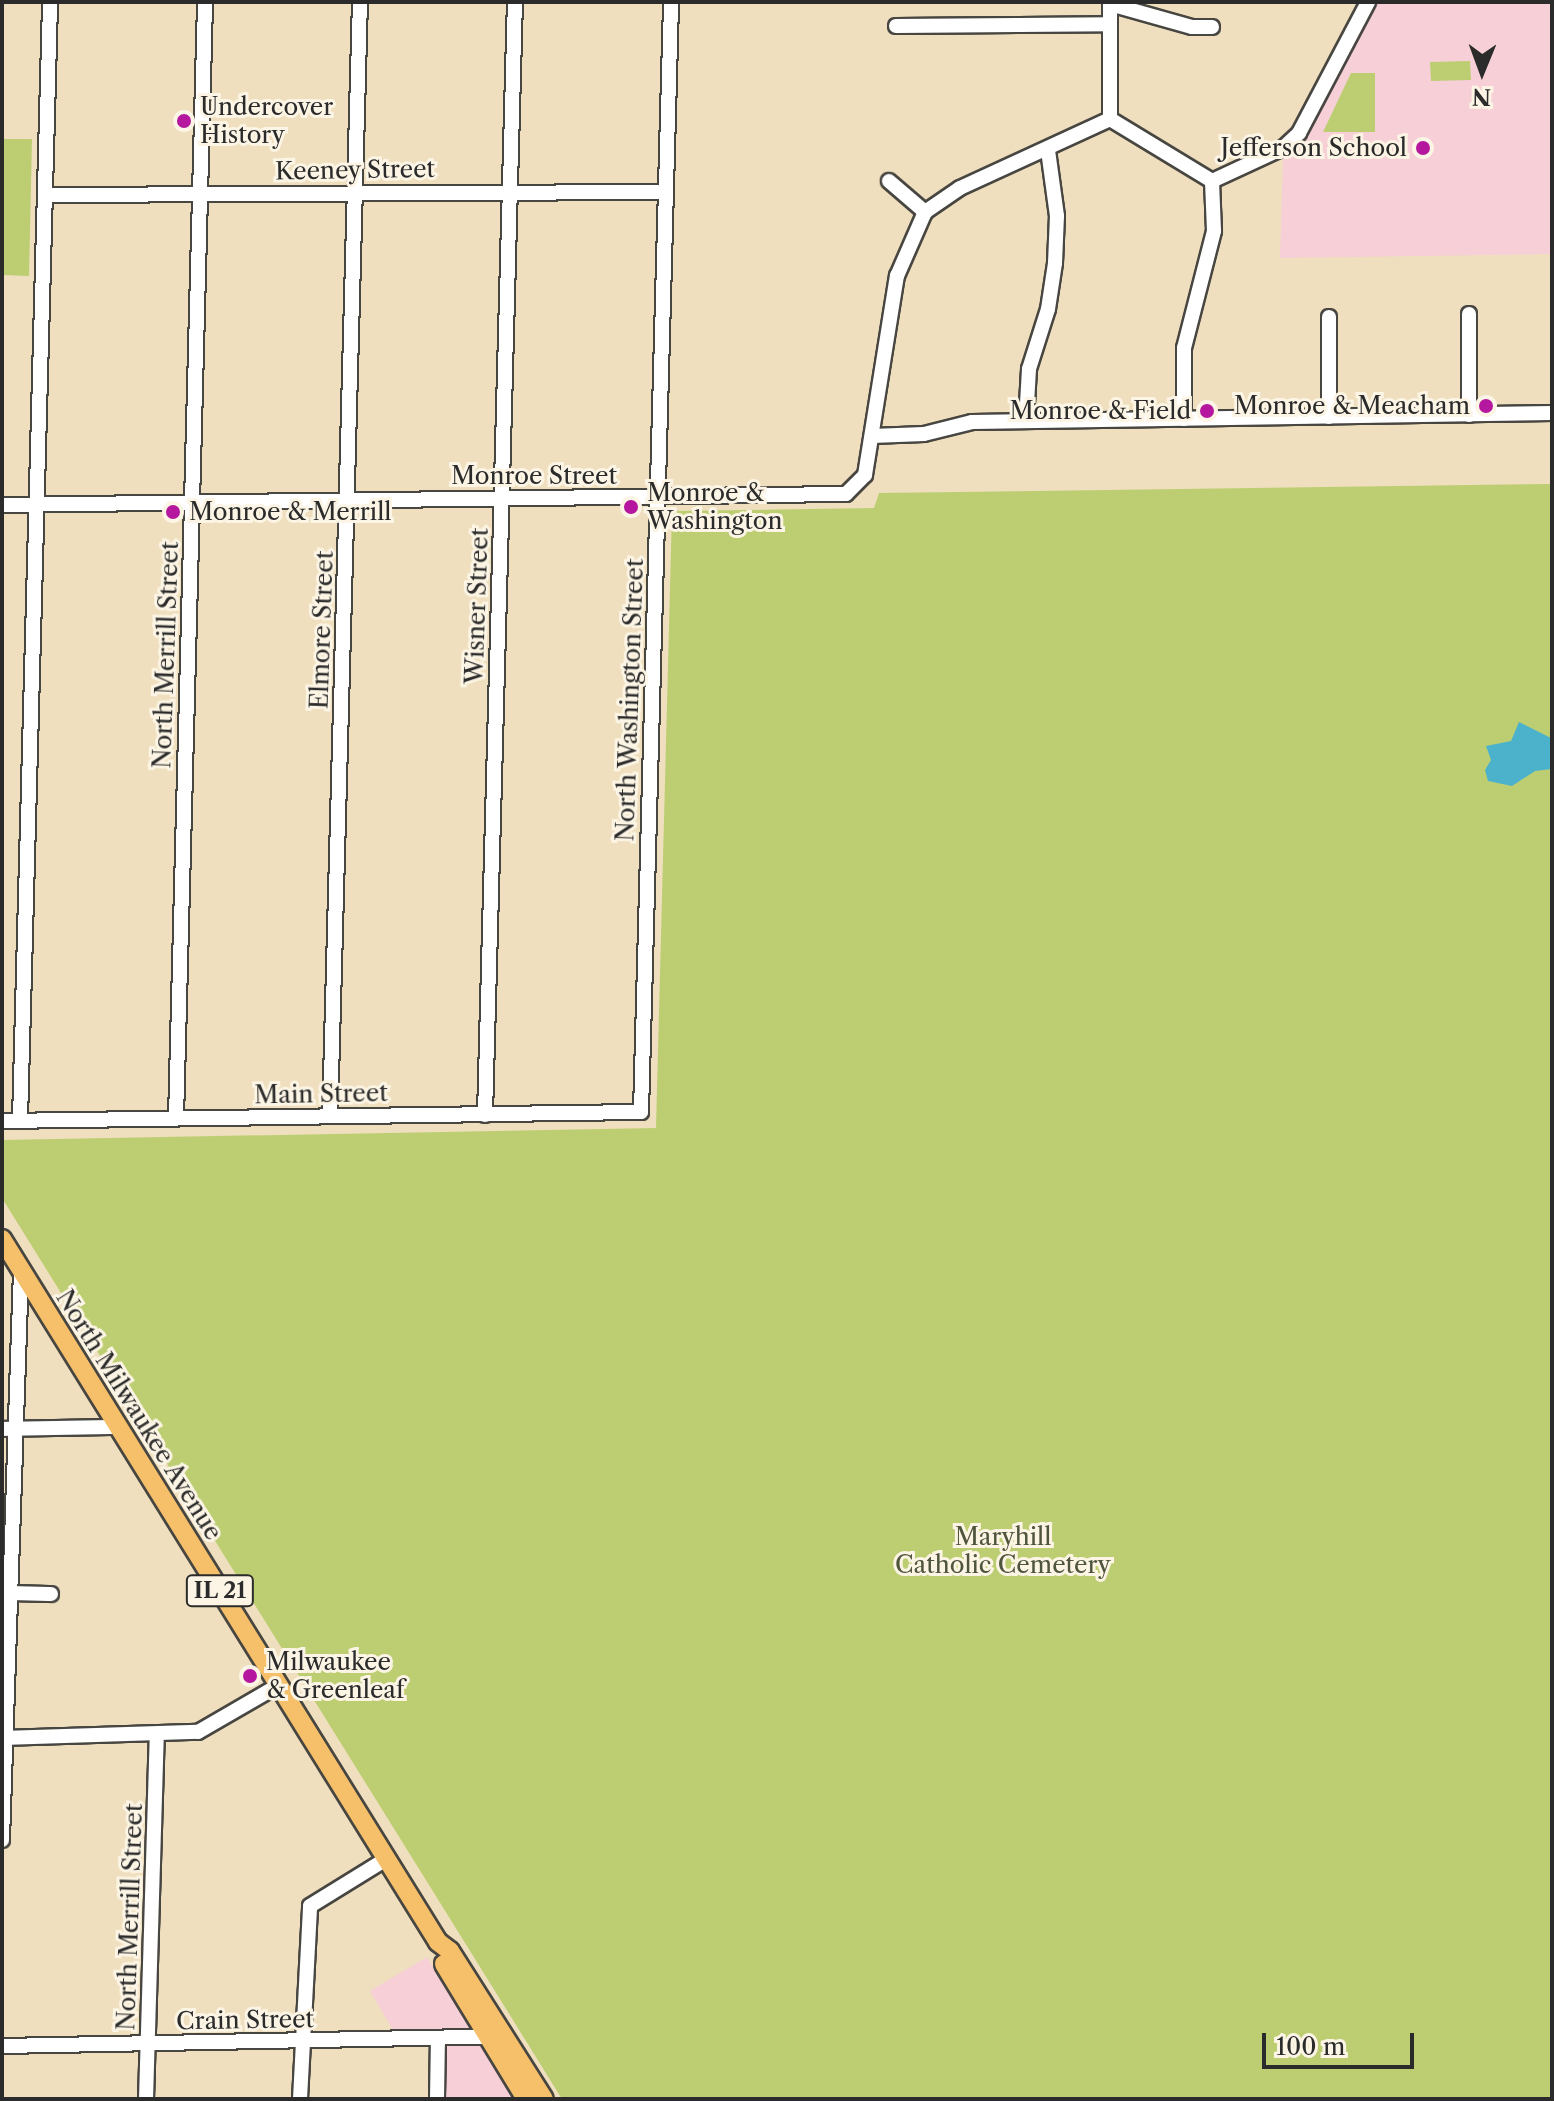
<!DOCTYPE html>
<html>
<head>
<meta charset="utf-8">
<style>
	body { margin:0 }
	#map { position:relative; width:1554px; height:2101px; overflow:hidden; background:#efdfbe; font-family:"Libre Caslon Text",serif }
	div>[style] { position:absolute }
	.built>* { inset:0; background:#f6cfd7 }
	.green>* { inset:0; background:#bcce71 }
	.water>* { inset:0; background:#4cb2cb }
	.roads { filter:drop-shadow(2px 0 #484641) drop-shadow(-2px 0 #484641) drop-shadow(0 2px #484641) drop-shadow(0 -2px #484641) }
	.minor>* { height:14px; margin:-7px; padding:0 7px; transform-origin:7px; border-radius:7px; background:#fff }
	.major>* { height:18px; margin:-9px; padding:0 9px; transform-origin:9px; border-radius:9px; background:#f6c06b }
	.dots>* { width:22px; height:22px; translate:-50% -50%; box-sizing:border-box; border:4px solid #fcf5e5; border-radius:50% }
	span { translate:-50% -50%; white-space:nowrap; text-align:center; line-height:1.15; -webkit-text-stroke:6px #fcf5e5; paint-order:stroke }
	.shield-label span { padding:2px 6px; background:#fcf5e5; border:2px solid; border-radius:6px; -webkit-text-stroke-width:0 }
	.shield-label { font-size:22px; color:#2b2b2b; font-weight:700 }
	.poi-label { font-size:24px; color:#2b2b2b }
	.left { translate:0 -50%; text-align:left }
	.right { translate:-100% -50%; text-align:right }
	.street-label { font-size:24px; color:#2b2b2b }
	.park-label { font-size:24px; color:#4f543c }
	.frame { position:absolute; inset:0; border:4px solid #2b2b2b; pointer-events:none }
	.north { position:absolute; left:1442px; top:32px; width:80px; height:80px; -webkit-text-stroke:6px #fcf5e5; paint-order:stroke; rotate:181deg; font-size:22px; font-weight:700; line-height:32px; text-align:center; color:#2b2b2b }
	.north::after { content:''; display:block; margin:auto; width:28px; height:36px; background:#2b2b2b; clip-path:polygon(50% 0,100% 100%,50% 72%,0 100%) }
	.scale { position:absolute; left:1262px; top:2033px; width:152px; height:36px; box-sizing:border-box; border:4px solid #2b2b2b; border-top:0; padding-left:10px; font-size:24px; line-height:28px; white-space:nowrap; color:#2b2b2b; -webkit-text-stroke:6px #fcf5e5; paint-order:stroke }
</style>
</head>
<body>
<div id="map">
	<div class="built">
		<i style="clip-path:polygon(1376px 2px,1552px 2px,1552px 254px,1280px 258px,1283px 156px,1304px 139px)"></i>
		<i style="clip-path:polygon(427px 1957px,513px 2099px,438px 2099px,440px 2037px,397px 2037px,370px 1991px)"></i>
	</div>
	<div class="green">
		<i style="clip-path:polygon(1470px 61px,1471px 80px,1431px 81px,1430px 62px)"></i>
		<i style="clip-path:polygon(1351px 73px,1375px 73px,1375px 132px,1323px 132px)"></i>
		<i style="clip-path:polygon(2px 139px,32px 139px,29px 276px,2px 275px)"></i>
		<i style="clip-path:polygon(1552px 484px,1552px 2099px,562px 2099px,2px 1198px,2px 1140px,656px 1128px,672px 511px,874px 508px,879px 493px)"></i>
	</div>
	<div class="water">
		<i style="clip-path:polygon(1519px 722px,1551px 738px,1552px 769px,1535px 771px,1512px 786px,1488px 781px,1485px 770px,1491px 760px,1486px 746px,1511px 741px)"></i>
	</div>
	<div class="roads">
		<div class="minor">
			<i style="left:1110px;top:4px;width:85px;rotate:15.7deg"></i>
			<i style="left:1192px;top:27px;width:20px"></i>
			<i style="left:896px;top:26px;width:214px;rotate:-0.5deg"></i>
			<i style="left:1110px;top:119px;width:119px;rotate:31.3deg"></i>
			<i style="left:1212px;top:181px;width:78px;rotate:-24.9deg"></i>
			<i style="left:1283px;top:148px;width:22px;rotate:-43deg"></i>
			<i style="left:1299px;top:133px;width:148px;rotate:-62.2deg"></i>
			<i style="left:1110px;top:119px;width:117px;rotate:-90deg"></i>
			<i style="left:889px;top:181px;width:48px;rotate:40.7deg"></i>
			<i style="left:46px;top:195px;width:620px;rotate:-0.28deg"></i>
			<i style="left:1329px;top:317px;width:100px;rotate:90deg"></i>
			<i style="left:1469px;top:415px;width:101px;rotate:-90deg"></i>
			<i style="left:1184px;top:419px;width:71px;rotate:-90deg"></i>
			<i style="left:1184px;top:348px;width:121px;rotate:-75.6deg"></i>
			<i style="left:1214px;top:231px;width:50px;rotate:-92.3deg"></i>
			<i style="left:1026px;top:421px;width:52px;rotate:-86.7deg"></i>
			<i style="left:1029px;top:369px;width:63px;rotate:-72.4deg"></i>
			<i style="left:1048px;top:309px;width:47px;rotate:-81.3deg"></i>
			<i style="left:1055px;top:263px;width:47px;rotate:-87.6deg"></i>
			<i style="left:1057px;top:216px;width:67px;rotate:-97.8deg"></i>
			<i style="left:872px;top:436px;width:52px;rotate:-2.2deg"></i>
			<i style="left:924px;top:434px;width:49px;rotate:-14deg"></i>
			<i style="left:972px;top:422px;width:580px;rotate:-0.89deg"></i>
			<i style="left:2px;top:505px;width:844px;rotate:-0.75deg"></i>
			<i style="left:846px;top:494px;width:27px;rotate:-45deg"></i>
			<i style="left:865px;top:475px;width:202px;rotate:-80.9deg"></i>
			<i style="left:897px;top:276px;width:70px;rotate:-66.4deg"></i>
			<i style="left:925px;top:212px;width:42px;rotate:-34.4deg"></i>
			<i style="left:960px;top:188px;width:165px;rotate:-24.7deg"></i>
			<i style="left:485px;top:1115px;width:1113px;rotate:-88.46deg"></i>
			<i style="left:330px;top:1116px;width:1114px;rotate:-88.46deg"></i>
			<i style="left:176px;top:1118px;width:1116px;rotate:-88.51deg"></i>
			<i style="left:20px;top:1120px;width:1118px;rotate:-88.46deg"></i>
			<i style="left:2px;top:1121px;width:639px;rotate:-0.81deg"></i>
			<i style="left:641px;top:1112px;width:1110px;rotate:-88.45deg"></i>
			<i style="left:2px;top:1429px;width:116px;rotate:-1deg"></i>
			<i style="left:8px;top:1593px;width:43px;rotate:1.3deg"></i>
			<i style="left:2px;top:1738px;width:196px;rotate:-1.8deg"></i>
			<i style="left:198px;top:1732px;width:94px;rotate:-30.1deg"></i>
			<i style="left:2px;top:1840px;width:570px;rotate:-88.09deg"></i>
			<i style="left:2px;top:2046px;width:486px;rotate:-1.1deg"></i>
			<i style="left:146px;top:2099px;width:363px;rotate:-88.3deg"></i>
			<i style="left:300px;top:2099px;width:193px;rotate:-87deg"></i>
			<i style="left:310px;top:1906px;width:89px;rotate:-31.7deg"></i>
			<i style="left:437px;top:2099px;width:61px;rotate:-89.1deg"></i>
		</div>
		<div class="major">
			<i style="left:2px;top:1239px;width:827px;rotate:58.19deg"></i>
			<i style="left:438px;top:1942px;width:15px;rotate:37deg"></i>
			<i style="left:450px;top:1951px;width:175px;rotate:57.6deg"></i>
			<i style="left:444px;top:1964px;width:158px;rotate:58.7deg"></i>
		</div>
	</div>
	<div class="dots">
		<i style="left:184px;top:121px;background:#b5179e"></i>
		<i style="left:1423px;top:148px;background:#b5179e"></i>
		<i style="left:1486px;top:406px;background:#b5179e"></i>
		<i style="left:1207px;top:411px;background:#b5179e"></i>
		<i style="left:631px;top:507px;background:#b5179e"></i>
		<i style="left:173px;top:512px;background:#b5179e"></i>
		<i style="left:250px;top:1676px;background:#b5179e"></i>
	</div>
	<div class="shield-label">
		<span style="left:220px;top:1591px">IL 21</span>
	</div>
	<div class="poi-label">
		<span class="left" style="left:200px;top:121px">Undercover<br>History</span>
		<span class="right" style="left:1407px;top:148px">Jefferson School</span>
		<span class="right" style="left:1470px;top:406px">Monroe &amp; Meacham</span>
		<span class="right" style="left:1191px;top:411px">Monroe &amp; Field</span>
		<span class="left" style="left:647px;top:507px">Monroe &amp;<br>Washington</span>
		<span class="left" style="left:189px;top:512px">Monroe &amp; Merrill</span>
		<span class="left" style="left:266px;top:1676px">Milwaukee<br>&amp; Greenleaf</span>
	</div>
	<div class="street-label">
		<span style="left:355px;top:170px;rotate:-1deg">Keeney Street</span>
		<span style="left:534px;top:476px">Monroe Street</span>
		<span style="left:477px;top:606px;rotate:-88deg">Wisner Street</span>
		<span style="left:322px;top:630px;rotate:-88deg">Elmore Street</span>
		<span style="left:166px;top:655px;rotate:-88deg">North Merrill Street</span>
		<span style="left:630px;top:700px;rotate:-88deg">North Washington Street</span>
		<span style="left:321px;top:1094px;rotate:-1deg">Main Street</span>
		<span style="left:139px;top:1415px;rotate:58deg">North Milwaukee Avenue</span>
		<span style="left:130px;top:1917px;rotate:-88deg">North Merrill Street</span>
		<span style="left:245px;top:2020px;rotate:-1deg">Crain Street</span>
	</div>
	<div class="park-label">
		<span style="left:1003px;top:1551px">Maryhill<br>Catholic Cemetery</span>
	</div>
	<div class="frame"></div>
	<div class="north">N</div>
	<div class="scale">100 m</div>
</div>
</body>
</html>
